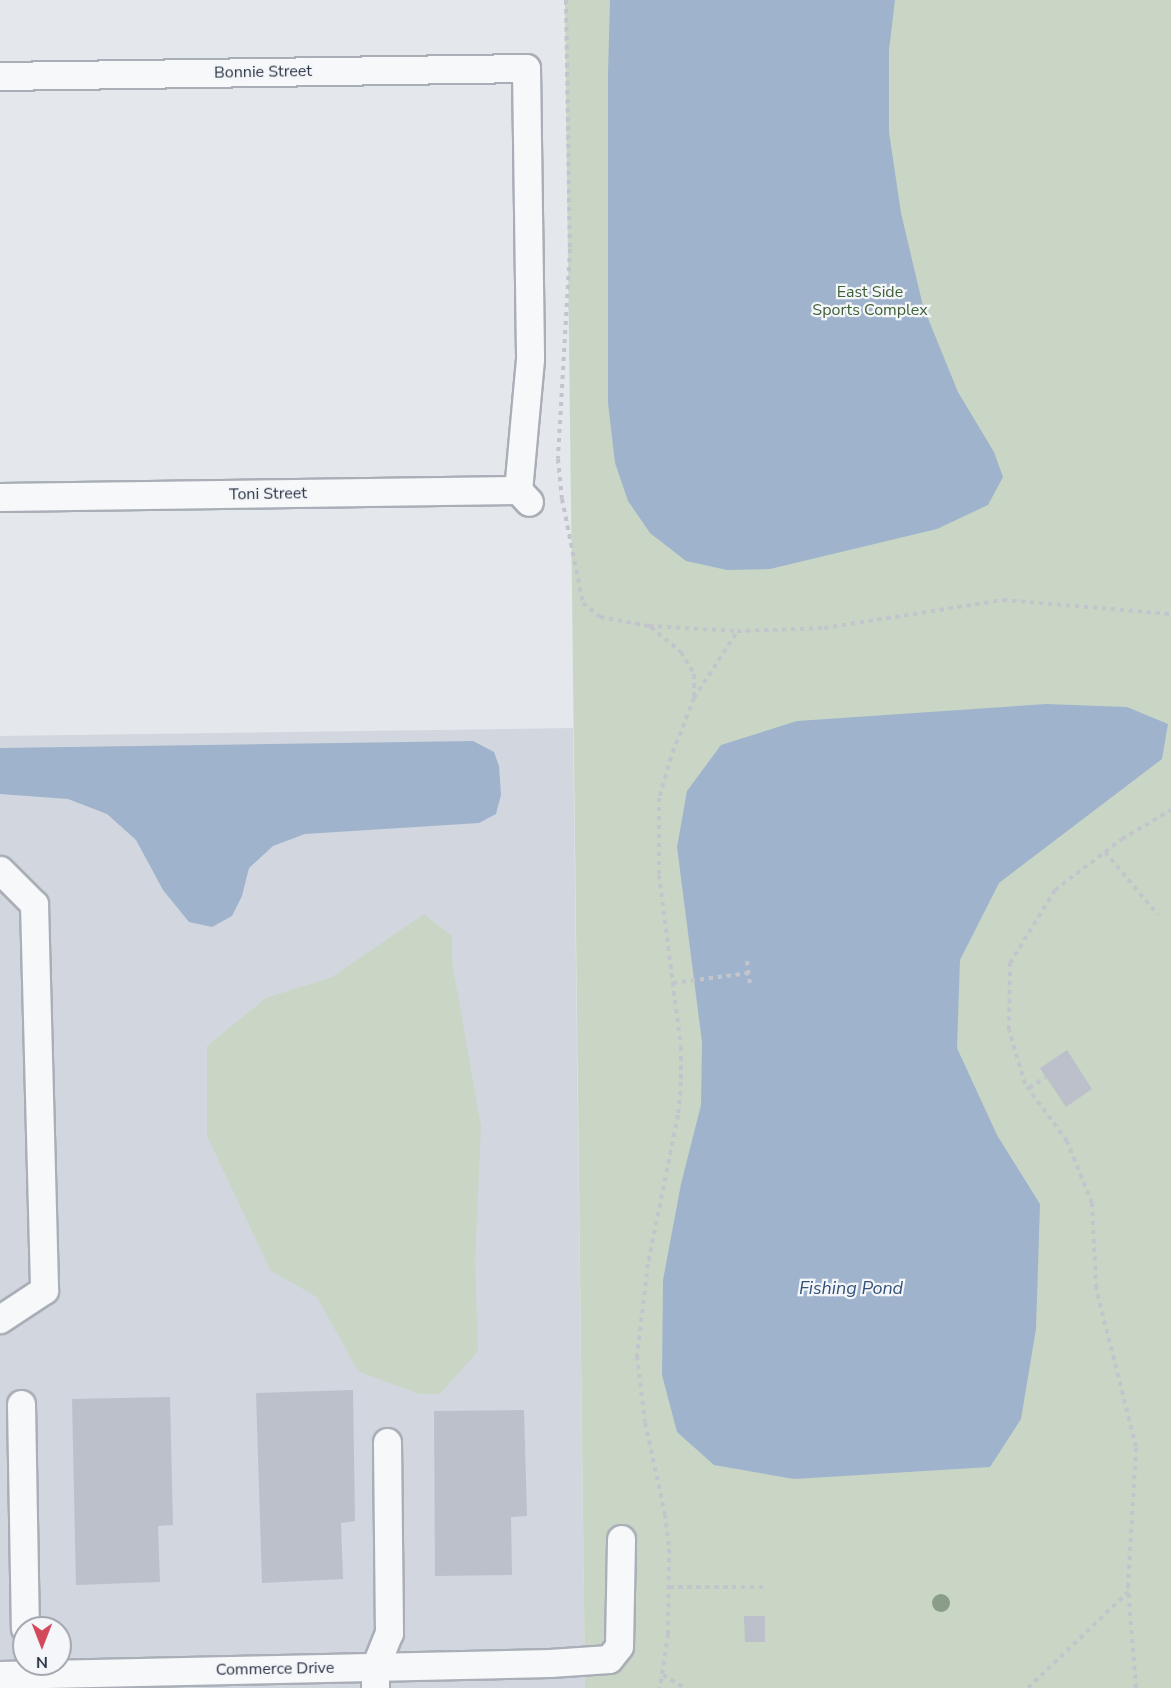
<!DOCTYPE html>
<html>
<head>
<meta charset="utf-8">
<style>
	body { margin:0 }
	#map { position:relative; width:1171px; height:1688px; overflow:hidden; background:#e4e7ec; font-family:"Nunito Sans",sans-serif }
	div>[style] { position:absolute }
	.built>* { inset:0; background:#d2d6de }
	.green>* { inset:0; background:#c9d6c5 }
	.water>* { inset:0; background:#9fb4cc }
	.building>* { inset:0; background:#bbc0ca }
	.path>* { height:4px; margin-top:-2px; transform-origin:0; background:repeating-linear-gradient(90deg,#c2c5cb 0 4.5px,transparent 0 9px) }
	.roads { filter:drop-shadow(2px 0 #a9aeb7) drop-shadow(-2px 0 #a9aeb7) drop-shadow(0 2px #a9aeb7) drop-shadow(0 -2px #a9aeb7) }
	.minor>* { height:27px; margin:-13.5px; padding:0 13.5px; transform-origin:13.5px; border-radius:13.5px; background:#f7f8fa }
	.trees>* { width:18px; height:18px; margin:-9px; border-radius:50%; background:#899d89 }
	span { translate:-50% -50%; white-space:nowrap; text-align:center; line-height:1.15; -webkit-text-stroke:4.5px #f4f6f9; paint-order:stroke }
	.street-label { font-size:16px; color:#2b3445 }
	.park-label { font-size:16px; color:#3f6138 }
	.water-label { font-size:18px; color:#34527a; font-style:italic }
	.north { position:absolute; left:12px; top:1616px; width:60px; height:60px; box-sizing:border-box; background:#f4f6f9; border:2px solid #a4a8b1; border-radius:50%; rotate:180deg; font-size:16px; font-weight:700; line-height:24px; text-align:center; color:#2b3445 }
	.north::after { content:''; display:block; margin:auto; width:21px; height:27px; background:#d1495b; clip-path:polygon(50% 0,100% 100%,50% 72%,0 100%) }
</style>
</head>
<body>
<div id="map">
	<div class="built">
		<i style="clip-path:polygon(evenodd,573px 728px,585px 1688px,0 1688px,0 736px,573px 728px,24px 1628px,60px 1628px,60px 1664px,24px 1664px,24px 1628px)"></i>
	</div>
	<div class="green">
		<i style="clip-path:polygon(565px 0,1171px 0,1171px 1688px,585px 1688px)"></i>
		<i style="clip-path:polygon(424px 914px,452px 936px,452px 962px,481px 1126px,475px 1261px,478px 1351px,440px 1394px,419px 1394px,358px 1371px,317px 1297px,271px 1271px,207px 1136px,207px 1046px,266px 998px,332px 977px)"></i>
	</div>
	<div class="water">
		<i style="clip-path:polygon(610px 0,895px 0,889px 50px,889px 132px,901px 213px,923px 306px,958px 392px,994px 452px,1003px 477px,988px 505px,937px 529px,770px 569px,727px 570px,686px 561px,650px 533px,628px 501px,615px 463px,608px 403px,608px 74px)"></i>
		<i style="clip-path:polygon(1046px 704px,1127px 707px,1168px 724px,1162px 759px,999px 883px,960px 960px,957px 1048px,997px 1135px,1040px 1204px,1036px 1329px,1021px 1419px,990px 1467px,794px 1479px,714px 1465px,677px 1432px,662px 1375px,663px 1280px,681px 1184px,701px 1105px,702px 1042px,677px 847px,687px 791px,721px 745px,797px 721px)"></i>
		<i style="clip-path:polygon(473px 741px,494px 752px,499px 766px,501px 795px,496px 814px,479px 823px,305px 834px,273px 846px,249px 868px,242px 896px,232px 916px,212px 927px,189px 922px,163px 890px,136px 840px,107px 814px,68px 799px,0 794px,0 748px)"></i>
	</div>
	<div class="building">
		<i style="clip-path:polygon(1067px 1050px,1092px 1089px,1066px 1107px,1040px 1068px)"></i>
		<i style="clip-path:polygon(353px 1390px,355px 1521px,341px 1523px,343px 1579px,262px 1583px,256px 1393px)"></i>
		<i style="clip-path:polygon(170px 1397px,173px 1525px,158px 1526px,160px 1582px,76px 1585px,72px 1399px)"></i>
		<i style="clip-path:polygon(524px 1410px,527px 1516px,511px 1517px,512px 1575px,435px 1576px,434px 1411px)"></i>
		<i style="clip-path:polygon(744px 1616px,765px 1616px,765px 1642px,745px 1642px)"></i>
	</div>
	<div class="path">
		<i style="left:566px;top:0;width:249px;rotate:89.1deg"></i>
		<i style="left:570px;top:249px;width:210px;rotate:93.3deg"></i>
		<i style="left:558px;top:459px;width:40px;rotate:84.3deg"></i>
		<i style="left:562px;top:499px;width:106px;rotate:78.6deg"></i>
		<i style="left:583px;top:603px;width:22px;rotate:39deg"></i>
		<i style="left:600px;top:617px;width:50px;rotate:10.4deg"></i>
		<i style="left:649px;top:626px;width:88px;rotate:3.3deg"></i>
		<i style="left:737px;top:631px;width:87px;rotate:-2deg"></i>
		<i style="left:824px;top:628px;width:181px;rotate:-8.9deg"></i>
		<i style="left:1003px;top:600px;width:169px;rotate:4.8deg"></i>
		<i style="left:651px;top:627px;width:39px;rotate:40deg"></i>
		<i style="left:681px;top:652px;width:26px;rotate:59deg"></i>
		<i style="left:694px;top:674px;width:24px;rotate:90deg"></i>
		<i style="left:694px;top:698px;width:63px;rotate:111.3deg"></i>
		<i style="left:671px;top:757px;width:43px;rotate:106.3deg"></i>
		<i style="left:659px;top:798px;width:77px;rotate:90deg"></i>
		<i style="left:659px;top:875px;width:173px;rotate:82.7deg"></i>
		<i style="left:681px;top:1047px;width:35px;rotate:90deg"></i>
		<i style="left:681px;top:1082px;width:33px;rotate:95deg"></i>
		<i style="left:678px;top:1115px;width:152px;rotate:101.4deg"></i>
		<i style="left:648px;top:1264px;width:93px;rotate:96.8deg"></i>
		<i style="left:637px;top:1356px;width:67px;rotate:83.2deg"></i>
		<i style="left:645px;top:1423px;width:93px;rotate:77.6deg"></i>
		<i style="left:665px;top:1514px;width:35px;rotate:83deg"></i>
		<i style="left:669px;top:1549px;width:85px;rotate:90.7deg"></i>
		<i style="left:668px;top:1634px;width:55px;rotate:98.4deg"></i>
		<i style="left:694px;top:698px;width:79px;rotate:-56.9deg"></i>
		<i style="left:1105px;top:852px;width:82px;rotate:49.9deg"></i>
		<i style="left:747px;top:961px;width:24px;rotate:83deg"></i>
		<i style="left:673px;top:983px;width:77px;rotate:-7.5deg"></i>
		<i style="left:1029px;top:1088px;width:20px;rotate:-33deg"></i>
		<i style="left:669px;top:1587px;width:95px"></i>
		<i style="left:663px;top:1675px;width:26px;rotate:31deg"></i>
		<i style="left:1028px;top:1688px;width:139px;rotate:-43.8deg"></i>
		<i style="left:1136px;top:1688px;width:101px;rotate:-94.5deg"></i>
		<i style="left:1128px;top:1587px;width:140px;rotate:-86.7deg"></i>
		<i style="left:1136px;top:1447px;width:164px;rotate:-104.1deg"></i>
		<i style="left:1096px;top:1288px;width:85px;rotate:-92.7deg"></i>
		<i style="left:1092px;top:1203px;width:67px;rotate:-112deg"></i>
		<i style="left:1067px;top:1141px;width:71px;rotate:-126.4deg"></i>
		<i style="left:1025px;top:1084px;width:56px;rotate:-106.5deg"></i>
		<i style="left:1009px;top:1030px;width:67px;rotate:-89.1deg"></i>
		<i style="left:1010px;top:963px;width:86px;rotate:-58.3deg"></i>
		<i style="left:1055px;top:890px;width:84px;rotate:-37.3deg"></i>
		<i style="left:1122px;top:839px;width:57px;rotate:-30.6deg"></i>
	</div>
	<div class="roads">
		<div class="minor">
			<i style="left:0;top:76px;width:526px;rotate:-0.87deg"></i>
			<i style="left:526px;top:68px;width:291px;rotate:89.2deg"></i>
			<i style="left:530px;top:359px;width:132px;rotate:95.2deg"></i>
			<i style="left:0;top:497px;width:518px;rotate:-0.77deg"></i>
			<i style="left:518px;top:490px;width:16px;rotate:47deg"></i>
			<i style="left:0;top:870px;width:48px;rotate:45deg"></i>
			<i style="left:34px;top:904px;width:386px;rotate:88.5deg"></i>
			<i style="left:44px;top:1290px;width:53px;rotate:146.6deg"></i>
			<i style="left:21px;top:1404px;width:224px;rotate:89deg"></i>
			<i style="left:0;top:1675px;width:550px;rotate:-1.25deg"></i>
			<i style="left:550px;top:1663px;width:59px;rotate:-3.9deg"></i>
			<i style="left:609px;top:1659px;width:16px;rotate:-52deg"></i>
			<i style="left:619px;top:1646px;width:107px;rotate:-88.9deg"></i>
			<i style="left:375px;top:1688px;width:21px;rotate:-90deg"></i>
			<i style="left:375px;top:1667px;width:37px;rotate:-68deg"></i>
			<i style="left:389px;top:1633px;width:191px;rotate:-90.6deg"></i>
		</div>
	</div>
	<div class="trees">
		<i style="left:941px;top:1603px"></i>
	</div>
	<div class="street-label">
		<span style="left:263px;top:72px;rotate:-1deg">Bonnie Street</span>
		<span style="left:268px;top:494px;rotate:-1deg">Toni Street</span>
		<span style="left:275px;top:1669px;rotate:-1deg">Commerce Drive</span>
	</div>
	<div class="park-label">
		<span style="left:870px;top:301px">East Side<br>Sports Complex</span>
	</div>
	<div class="water-label">
		<span style="left:851px;top:1288px">Fishing Pond</span>
	</div>
	<div class="north">N</div>
</div>
</body>
</html>
